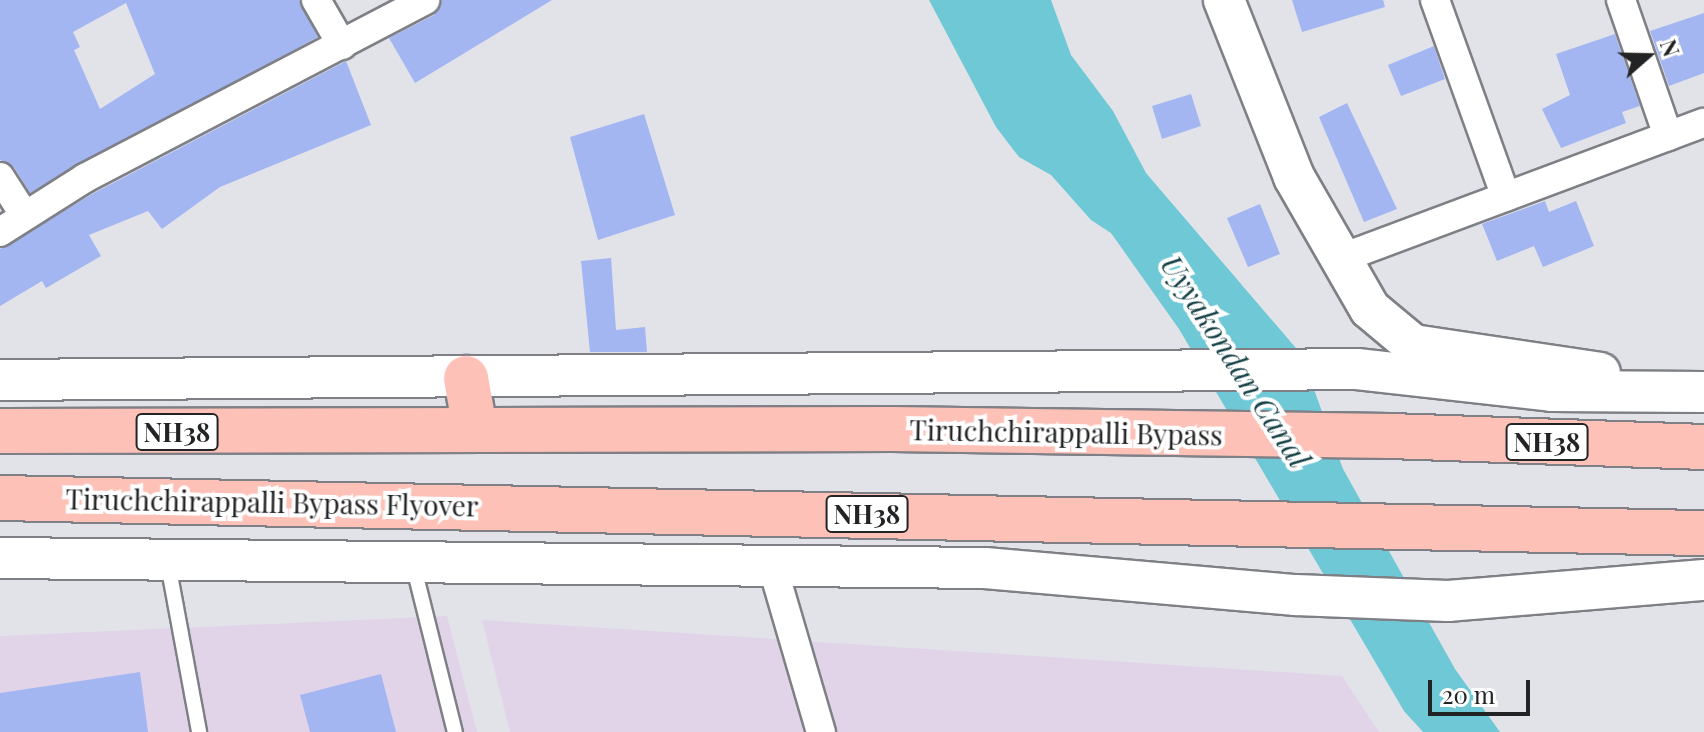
<!DOCTYPE html>
<html>
<head>
<meta charset="utf-8">
<style>
	body { margin:0 }
	#map { position:relative; width:1704px; height:732px; overflow:hidden; background:#e1e3e9; font-family:"Playfair Display",serif }
	div>[style] { position:absolute }
	.industrial>* { inset:0; background:#e1d4e8 }
	.water>* { inset:0; background:#6ec8d5 }
	.building>* { inset:0; background:#a3b6f2 }
	.roads { filter:drop-shadow(2px 0 #7e8086) drop-shadow(-2px 0 #7e8086) drop-shadow(0 2px #7e8086) drop-shadow(0 -2px #7e8086) }
	.lane>* { height:14px; margin:-7px; padding:0 7px; transform-origin:7px; border-radius:7px; background:#fff }
	.street>* { height:28px; margin:-14px; padding:0 14px; transform-origin:14px; border-radius:14px; background:#fff }
	.secondary>* { height:40px; margin:-20px; padding:0 20px; transform-origin:20px; border-radius:20px; background:#fff }
	.highway>* { height:44px; margin:-22px; padding:0 22px; transform-origin:22px; border-radius:22px; background:#fdc1b8 }
	span { translate:-50% -50%; white-space:nowrap; text-align:center; line-height:1.15; -webkit-text-stroke:8px #fff; paint-order:stroke }
	.shield-label span { padding:2px 6px; background:#fff; border:2px solid; border-radius:6px; -webkit-text-stroke-width:0 }
	.shield-label { font-size:26px; color:#222325; font-weight:700 }
	.street-label { font-size:28px; color:#222325 }
	.water-label { font-size:30px; color:#164146; font-style:italic }
	.north { position:absolute; left:1608px; top:16px; width:80px; height:80px; -webkit-text-stroke:6px #fff; paint-order:stroke; rotate:70deg; font-size:22px; font-weight:700; line-height:32px; text-align:center; color:#222325 }
	.north::after { content:''; display:block; margin:auto; width:28px; height:36px; background:#222325; clip-path:polygon(50% 0,100% 100%,50% 72%,0 100%) }
	.scale { position:absolute; left:1428px; top:680px; width:102px; height:36px; box-sizing:border-box; border:4px solid #222325; border-top:0; padding-left:10px; font-size:24px; line-height:28px; white-space:nowrap; color:#222325; -webkit-text-stroke:6px #fff; paint-order:stroke }
</style>
</head>
<body>
<div id="map">
	<div class="industrial">
		<i style="clip-path:polygon(447px 616px,477px 732px,0 732px,0 636px)"></i>
		<i style="clip-path:polygon(482px 620px,1342px 676px,1379px 732px,510px 732px)"></i>
	</div>
	<div class="water">
		<i style="clip-path:polygon(929px 0,1051px 0,1071px 55px,1113px 111px,1146px 173px,1301px 354px,1343px 469px,1455px 669px,1500px 732px,1423px 732px,1404px 711px,1179px 329px,1111px 233px,1091px 220px,1051px 175px,1019px 157px,996px 127px)"></i>
	</div>
	<div class="building">
		<i style="clip-path:polygon(evenodd,0 0,299px 0,318px 37px,30px 193px,14px 167px,0 160px,0 0,126px 3px,155px 74px,100px 109px,74px 50px,80px 47px,73px 32px,126px 3px)"></i>
		<i style="clip-path:polygon(442px 0,552px 0,415px 83px,389px 38px,434px 15px)"></i>
		<i style="clip-path:polygon(1292px 0,1383px 0,1385px 7px,1302px 32px)"></i>
		<i style="clip-path:polygon(1704px 13px,1704px 73px,1669px 86px,1650px 31px)"></i>
		<i style="clip-path:polygon(1615px 34px,1640px 106px,1622px 112px,1626px 123px,1561px 148px,1542px 109px,1570px 95px,1556px 54px)"></i>
		<i style="clip-path:polygon(1434px 46px,1445px 79px,1401px 96px,1388px 65px)"></i>
		<i style="clip-path:polygon(346px 61px,371px 125px,220px 187px,162px 229px,148px 211px,89px 235px,101px 256px,46px 288px,42px 281px,0 306px,0 249px,94px 193px)"></i>
		<i style="clip-path:polygon(1191px 94px,1201px 126px,1162px 139px,1152px 106px)"></i>
		<i style="clip-path:polygon(1347px 103px,1397px 209px,1364px 222px,1319px 117px)"></i>
		<i style="clip-path:polygon(644px 114px,675px 215px,598px 240px,570px 137px)"></i>
		<i style="clip-path:polygon(1545px 201px,1549px 212px,1576px 201px,1594px 246px,1543px 267px,1534px 246px,1497px 261px,1482px 224px)"></i>
		<i style="clip-path:polygon(1260px 204px,1280px 254px,1248px 267px,1227px 218px)"></i>
		<i style="clip-path:polygon(611px 258px,616px 330px,645px 327px,647px 352px,590px 352px,581px 261px)"></i>
		<i style="clip-path:polygon(140px 672px,148px 732px,0 732px,0 693px)"></i>
		<i style="clip-path:polygon(381px 674px,396px 732px,310px 732px,300px 695px)"></i>
	</div>
	<div class="roads">
		<div class="lane">
			<i style="left:168px;top:564px;width:171px;rotate:79.5deg"></i>
			<i style="left:413px;top:564px;width:173px;rotate:76deg"></i>
		</div>
		<div class="street">
			<i style="left:316px;top:0;width:52px;rotate:60deg"></i>
			<i style="left:1435px;top:0;width:209px;rotate:70.2deg"></i>
			<i style="left:1621px;top:0;width:144px;rotate:70.9deg"></i>
			<i style="left:0;top:177px;width:46px;rotate:57.3deg"></i>
			<i style="left:0;top:232px;width:101px;rotate:-32.4deg"></i>
			<i style="left:85px;top:178px;width:384px;rotate:-27.6deg"></i>
			<i style="left:1342px;top:258px;width:386px;rotate:-20.5deg"></i>
			<i style="left:773px;top:568px;width:171px;rotate:73.7deg"></i>
		</div>
		<div class="secondary">
			<i style="left:1224px;top:0;width:190px;rotate:68.4deg"></i>
			<i style="left:1294px;top:177px;width:152px;rotate:60.1deg"></i>
			<i style="left:1370px;top:309px;width:56px;rotate:39.9deg"></i>
			<i style="left:1413px;top:345px;width:189px;rotate:8.5deg"></i>
			<i style="left:0;top:380px;width:1357px;rotate:-0.46deg"></i>
			<i style="left:1357px;top:369px;width:196px;rotate:6.4deg"></i>
			<i style="left:1552px;top:391px;width:152px;rotate:0.4deg"></i>
			<i style="left:0;top:558px;width:985px;rotate:0.58deg"></i>
			<i style="left:985px;top:568px;width:312px;rotate:5deg"></i>
			<i style="left:1296px;top:595px;width:152px;rotate:2.3deg"></i>
			<i style="left:1448px;top:601px;width:257px;rotate:-4.7deg"></i>
		</div>
		<div class="highway">
			<i style="left:466px;top:378px;width:52px;rotate:80deg"></i>
			<i style="left:0;top:431px;width:892px;rotate:-0.13deg"></i>
			<i style="left:892px;top:429px;width:498px;rotate:0.8deg"></i>
			<i style="left:1390px;top:436px;width:314px;rotate:2deg"></i>
			<i style="left:0;top:498px;width:1704px;rotate:1.18deg"></i>
		</div>
	</div>
	<div class="shield-label">
		<span style="left:177px;top:432px">NH38</span>
		<span style="left:1547px;top:442px">NH38</span>
		<span style="left:867px;top:514px">NH38</span>
	</div>
	<div class="street-label">
		<span style="left:1066px;top:432px;rotate:1deg">Tiruchchirappalli Bypass</span>
		<span style="left:272px;top:502px;rotate:1deg">Tiruchchirappalli Bypass Flyover</span>
	</div>
	<div class="water-label">
		<span style="left:1236px;top:361px;rotate:57deg">Uyyakondan Canal</span>
	</div>
	<div class="north">N</div>
	<div class="scale">20 m</div>
</div>
</body>
</html>
